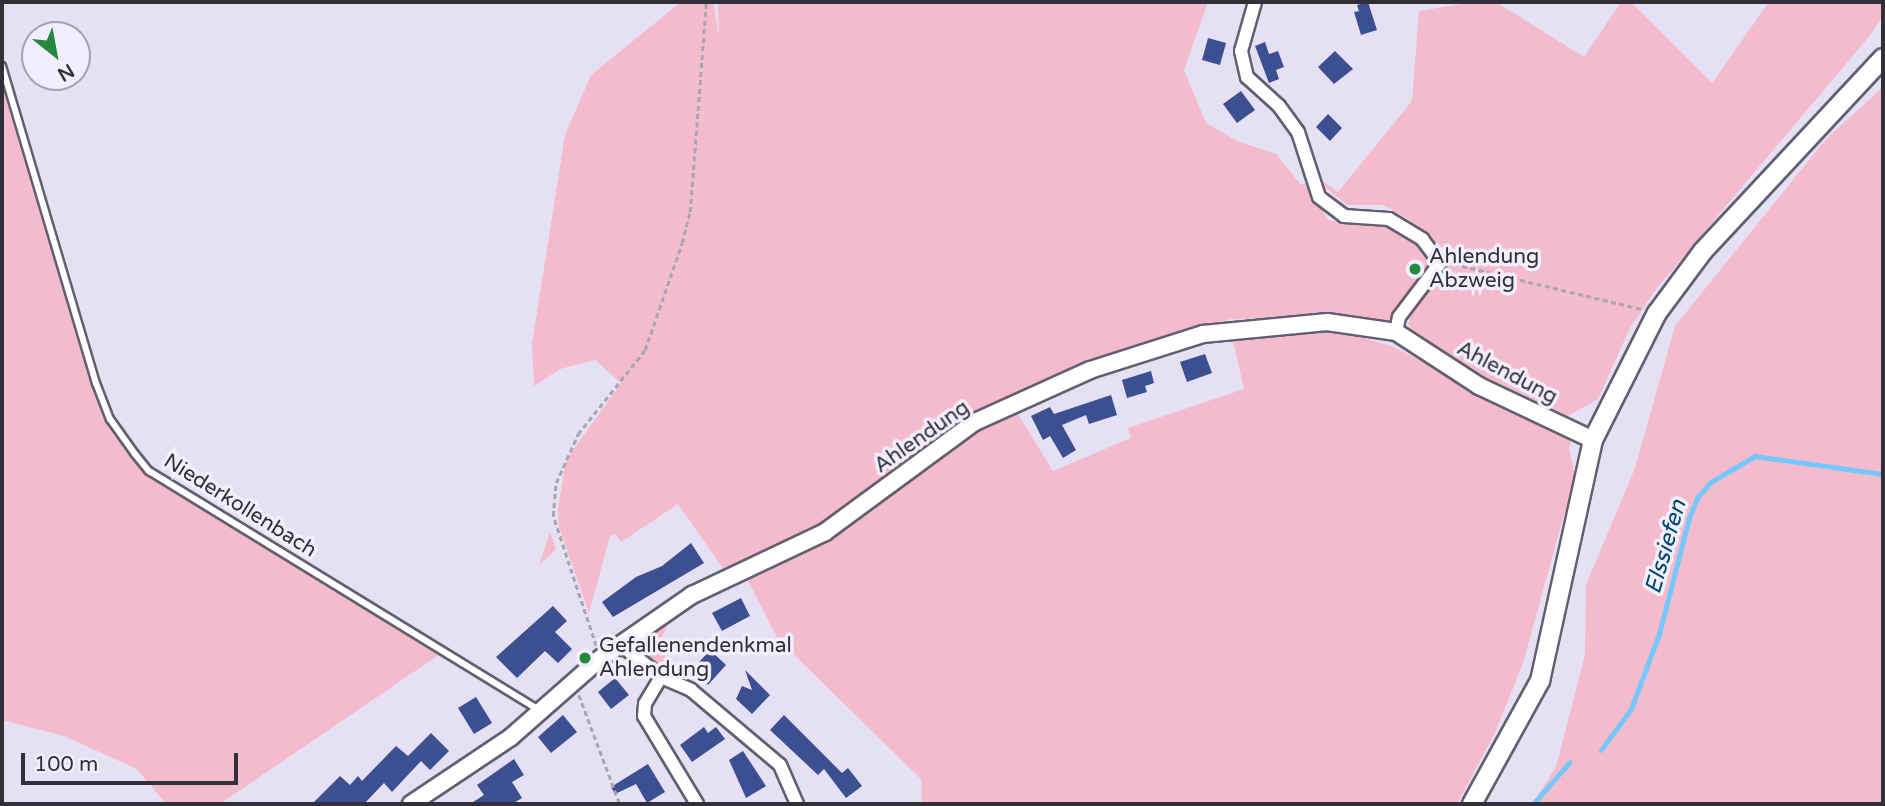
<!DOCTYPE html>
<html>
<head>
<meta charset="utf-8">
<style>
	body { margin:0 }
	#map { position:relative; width:1885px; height:806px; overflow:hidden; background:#e6e0f4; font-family:"Varela Round",sans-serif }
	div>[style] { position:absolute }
	.green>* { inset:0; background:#f4bbcc }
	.stream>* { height:4.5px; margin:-2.25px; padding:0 2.25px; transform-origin:2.25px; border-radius:2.25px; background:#76c7fc }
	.building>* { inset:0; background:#3b4f91 }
	.path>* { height:2.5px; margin-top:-1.25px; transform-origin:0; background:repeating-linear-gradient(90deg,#a9a4b4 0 5px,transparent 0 8.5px) }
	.roads { filter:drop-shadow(2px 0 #645f70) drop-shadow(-2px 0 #645f70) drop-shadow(0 2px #645f70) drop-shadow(0 -2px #645f70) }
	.service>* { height:6px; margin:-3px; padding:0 3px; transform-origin:3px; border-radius:3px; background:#fff }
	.minor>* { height:12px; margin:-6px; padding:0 6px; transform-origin:6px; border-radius:6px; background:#fff }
	.tertiary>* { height:16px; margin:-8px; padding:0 8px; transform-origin:8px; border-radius:8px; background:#fff }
	.secondary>* { height:18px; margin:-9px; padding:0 9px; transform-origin:9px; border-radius:9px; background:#fff }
	.dots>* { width:19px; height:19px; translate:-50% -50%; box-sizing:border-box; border:4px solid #f3eefe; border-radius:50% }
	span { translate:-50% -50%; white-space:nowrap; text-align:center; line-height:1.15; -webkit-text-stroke:7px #f3eefe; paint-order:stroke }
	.poi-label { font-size:21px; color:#312f37 }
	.left { translate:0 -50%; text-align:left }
	.street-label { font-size:21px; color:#312f37 }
	.water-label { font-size:23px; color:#014769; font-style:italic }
	.frame { position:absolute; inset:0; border:4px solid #312f37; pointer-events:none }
	.north { position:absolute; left:21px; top:21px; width:70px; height:70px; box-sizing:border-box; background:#f3eefe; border:2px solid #a5a2ae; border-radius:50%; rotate:149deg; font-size:19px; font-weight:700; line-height:28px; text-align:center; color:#312f37 }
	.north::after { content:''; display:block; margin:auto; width:24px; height:32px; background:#24883d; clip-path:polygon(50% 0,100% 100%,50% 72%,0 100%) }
	.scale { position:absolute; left:21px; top:753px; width:217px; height:32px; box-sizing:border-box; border:4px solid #312f37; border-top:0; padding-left:9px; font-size:21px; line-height:24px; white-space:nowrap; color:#312f37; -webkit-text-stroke:5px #f3eefe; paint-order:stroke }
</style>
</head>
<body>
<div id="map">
	<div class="green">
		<i style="clip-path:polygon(681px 2px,713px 2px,719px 37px,718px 2px,1208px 2px,1184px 70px,1206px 123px,1237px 141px,1276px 154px,1301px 185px,1305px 183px,1328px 220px,1352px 224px,1377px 220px,1404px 229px,1427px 257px,1429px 269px,1395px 317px,1384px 325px,1323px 317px,1231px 319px,1171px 336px,973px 418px,818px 527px,724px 570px,678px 504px,621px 542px,615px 534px,610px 536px,589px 613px,559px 527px,558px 509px,566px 460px,621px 383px,595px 360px,560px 369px,534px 386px,532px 344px,565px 135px,591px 75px)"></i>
		<i style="clip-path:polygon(1474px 2px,1496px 2px,1584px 57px,1621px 2px,1631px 2px,1712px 83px,1769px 2px,1883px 2px,1883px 15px,1872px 33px,1657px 288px,1630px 328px,1598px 399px,1568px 416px,1423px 347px,1408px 324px,1415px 304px,1450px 256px,1408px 219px,1383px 205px,1347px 205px,1314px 178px,1313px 174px,1338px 192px,1412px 101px,1419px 11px)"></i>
		<i style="clip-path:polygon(2px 85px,102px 408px,147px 470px,443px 652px,220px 804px,166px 804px,137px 769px,64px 736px,2px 720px)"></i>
		<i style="clip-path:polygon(1883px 87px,1883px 804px,1532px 804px,1556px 767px,1585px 655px,1586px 585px,1635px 468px,1675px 326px,1826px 139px)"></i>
		<i style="clip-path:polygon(1294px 329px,1350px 334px,1394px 347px,1538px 420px,1571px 442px,1569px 448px,1576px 480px,1569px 529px,1565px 511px,1523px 663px,1495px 733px,1457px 804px,922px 804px,921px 779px,778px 639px,745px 575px,979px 428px,1018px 414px,1053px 471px,1131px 438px,1128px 428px,1244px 389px,1232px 336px)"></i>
		<i style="clip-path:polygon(550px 532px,556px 549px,539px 565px)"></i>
		<i style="clip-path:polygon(673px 614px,659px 643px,674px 672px,647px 659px,642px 646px,648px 630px)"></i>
	</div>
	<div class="stream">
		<i style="left:1601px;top:750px;width:51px;rotate:-53.8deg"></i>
		<i style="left:1631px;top:709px;width:80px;rotate:-69.5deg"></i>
		<i style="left:1659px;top:634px;width:120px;rotate:-75.5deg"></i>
		<i style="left:1689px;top:518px;width:22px;rotate:-68deg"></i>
		<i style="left:1697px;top:498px;width:21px;rotate:-49deg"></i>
		<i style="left:1711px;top:482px;width:51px;rotate:-30.6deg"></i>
		<i style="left:1755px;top:456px;width:129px;rotate:8deg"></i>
		<i style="left:1533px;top:804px;width:55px;rotate:-48.7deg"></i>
	</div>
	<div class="building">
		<i style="clip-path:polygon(1368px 2px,1377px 30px,1361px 35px,1354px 12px,1359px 11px,1357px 5px)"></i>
		<i style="clip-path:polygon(1208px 38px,1226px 43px,1220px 65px,1202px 60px)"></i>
		<i style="clip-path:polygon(1265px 42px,1269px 54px,1278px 51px,1284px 67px,1276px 70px,1279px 79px,1269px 83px,1255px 46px)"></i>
		<i style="clip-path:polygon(1335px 51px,1353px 69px,1334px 84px,1318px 67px)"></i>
		<i style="clip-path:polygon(1241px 91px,1255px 110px,1237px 123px,1223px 104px)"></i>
		<i style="clip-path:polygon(1328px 114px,1342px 128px,1330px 141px,1316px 127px)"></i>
		<i style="clip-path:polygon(1205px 354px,1212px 373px,1187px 382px,1180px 362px)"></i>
		<i style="clip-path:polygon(1151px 371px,1154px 383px,1145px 386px,1147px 392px,1127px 398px,1122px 380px)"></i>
		<i style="clip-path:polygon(1111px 395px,1117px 415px,1089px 424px,1086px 415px,1062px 425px,1076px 450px,1063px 458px,1050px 436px,1043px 440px,1031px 416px,1050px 407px,1054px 414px)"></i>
		<i style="clip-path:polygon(691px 543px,704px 563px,613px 617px,602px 602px,636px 577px,662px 566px)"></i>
		<i style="clip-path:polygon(741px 598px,750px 616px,722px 631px,712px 613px)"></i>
		<i style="clip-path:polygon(553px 606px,567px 621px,555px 632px,572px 649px,558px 663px,545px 651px,517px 678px,496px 657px)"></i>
		<i style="clip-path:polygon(710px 650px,726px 665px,708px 685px,692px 670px)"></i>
		<i style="clip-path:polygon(745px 670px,770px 695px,752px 714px,736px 699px,742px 686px,752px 690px)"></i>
		<i style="clip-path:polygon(615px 678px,629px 695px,611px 709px,598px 692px)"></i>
		<i style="clip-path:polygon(476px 697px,492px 723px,474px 734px,458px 708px)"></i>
		<i style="clip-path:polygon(563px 715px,577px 732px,551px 753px,538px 737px)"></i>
		<i style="clip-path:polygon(784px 715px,842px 773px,848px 768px,862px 786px,846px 798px,824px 769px,818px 775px,770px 730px)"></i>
		<i style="clip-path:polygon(704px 727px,708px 733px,716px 727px,725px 739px,692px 762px,680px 745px)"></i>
		<i style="clip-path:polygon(431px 733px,449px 751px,430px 770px,421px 761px,392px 792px,384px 783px,364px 804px,312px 804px,340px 776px,350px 785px,358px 776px,362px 781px,396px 746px,408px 756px)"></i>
		<i style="clip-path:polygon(743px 751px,766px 786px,746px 798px,729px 760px)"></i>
		<i style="clip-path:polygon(514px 759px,524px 775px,512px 782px,522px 798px,512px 804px,470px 804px,484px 795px,477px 785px)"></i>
		<i style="clip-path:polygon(648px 764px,665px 792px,647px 803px,636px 784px,615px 794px,611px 787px)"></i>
	</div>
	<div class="path">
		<i style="left:1454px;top:264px;width:193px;rotate:13.5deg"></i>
		<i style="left:596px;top:646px;width:137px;rotate:-108.3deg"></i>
		<i style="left:553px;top:516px;width:33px;rotate:-85deg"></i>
		<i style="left:556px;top:483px;width:54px;rotate:-65.8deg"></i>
		<i style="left:578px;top:434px;width:107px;rotate:-51.4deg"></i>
		<i style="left:645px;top:350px;width:113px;rotate:-70.9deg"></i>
		<i style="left:682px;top:243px;width:32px;rotate:-76deg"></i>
		<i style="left:690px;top:212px;width:211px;rotate:-85.6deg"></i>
		<i style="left:579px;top:695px;width:116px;rotate:69.4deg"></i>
	</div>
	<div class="roads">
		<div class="service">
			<i style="left:2px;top:66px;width:331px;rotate:73.5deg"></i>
			<i style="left:96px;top:383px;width:39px;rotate:69deg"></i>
			<i style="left:110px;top:419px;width:43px;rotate:54.5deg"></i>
			<i style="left:135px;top:454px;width:22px;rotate:51deg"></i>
			<i style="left:149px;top:471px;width:457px;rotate:31.5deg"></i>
		</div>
		<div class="minor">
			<i style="left:1255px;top:2px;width:51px;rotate:105.9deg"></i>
			<i style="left:1241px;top:51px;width:27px;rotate:77deg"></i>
			<i style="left:1247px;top:77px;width:43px;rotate:42.2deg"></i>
			<i style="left:1279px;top:106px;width:32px;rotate:54deg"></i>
			<i style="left:1298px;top:132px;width:68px;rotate:72.1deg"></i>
			<i style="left:1319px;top:197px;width:31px;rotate:37deg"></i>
			<i style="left:1344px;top:216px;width:45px;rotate:3.8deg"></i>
			<i style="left:1389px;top:219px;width:39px;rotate:31deg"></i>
			<i style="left:1422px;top:239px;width:30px;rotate:53deg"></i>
			<i style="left:1440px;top:263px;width:68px;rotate:127.2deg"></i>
			<i style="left:1399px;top:317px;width:15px;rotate:101deg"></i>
			<i style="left:620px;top:644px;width:53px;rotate:38.8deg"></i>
			<i style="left:661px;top:677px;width:33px;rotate:23deg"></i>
			<i style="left:691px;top:690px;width:116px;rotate:40.1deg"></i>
			<i style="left:780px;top:765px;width:43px;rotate:66.4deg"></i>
			<i style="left:661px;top:677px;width:31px;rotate:121deg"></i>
			<i style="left:645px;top:704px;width:12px;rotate:95deg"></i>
			<i style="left:644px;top:716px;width:103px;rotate:58.9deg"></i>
		</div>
		<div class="tertiary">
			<i style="left:411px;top:804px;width:120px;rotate:-33.8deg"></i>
			<i style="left:511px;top:737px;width:120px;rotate:-41.3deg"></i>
			<i style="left:601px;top:658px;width:111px;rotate:-34.7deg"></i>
			<i style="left:692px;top:595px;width:147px;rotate:-25.3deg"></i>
			<i style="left:825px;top:532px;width:186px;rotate:-36.3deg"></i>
			<i style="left:975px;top:422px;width:126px;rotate:-24.3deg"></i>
			<i style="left:1090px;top:370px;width:119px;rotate:-17.7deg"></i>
			<i style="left:1203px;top:334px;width:125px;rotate:-5.5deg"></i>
			<i style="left:1327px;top:322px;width:70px;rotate:8.2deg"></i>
			<i style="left:1396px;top:332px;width:99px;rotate:33deg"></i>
			<i style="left:1479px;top:386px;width:126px;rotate:25.3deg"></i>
		</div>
		<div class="secondary">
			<i style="left:1472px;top:804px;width:141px;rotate:-61.1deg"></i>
			<i style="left:1540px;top:681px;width:247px;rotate:-77.6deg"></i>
			<i style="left:1593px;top:440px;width:142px;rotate:-63.3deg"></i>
			<i style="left:1657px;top:313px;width:77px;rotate:-53.4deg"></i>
			<i style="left:1703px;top:251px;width:264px;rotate:-47deg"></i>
		</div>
	</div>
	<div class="dots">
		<i style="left:1415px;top:269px;background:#24883d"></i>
		<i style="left:585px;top:658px;background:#24883d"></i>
	</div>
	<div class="poi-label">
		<span class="left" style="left:1429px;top:269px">Ahlendung<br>Abzweig</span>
		<span class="left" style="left:599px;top:658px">Gefallenendenkmal<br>Ahlendung</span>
	</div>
	<div class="street-label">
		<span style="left:1507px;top:373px;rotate:28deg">Ahlendung</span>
		<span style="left:922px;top:437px;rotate:-35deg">Ahlendung</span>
		<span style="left:240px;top:506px;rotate:32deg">Niederkollenbach</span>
	</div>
	<div class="water-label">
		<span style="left:1666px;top:547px;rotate:-74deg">Elssiefen</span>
	</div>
	<div class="frame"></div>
	<div class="north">N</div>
	<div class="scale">100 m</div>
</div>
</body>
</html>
